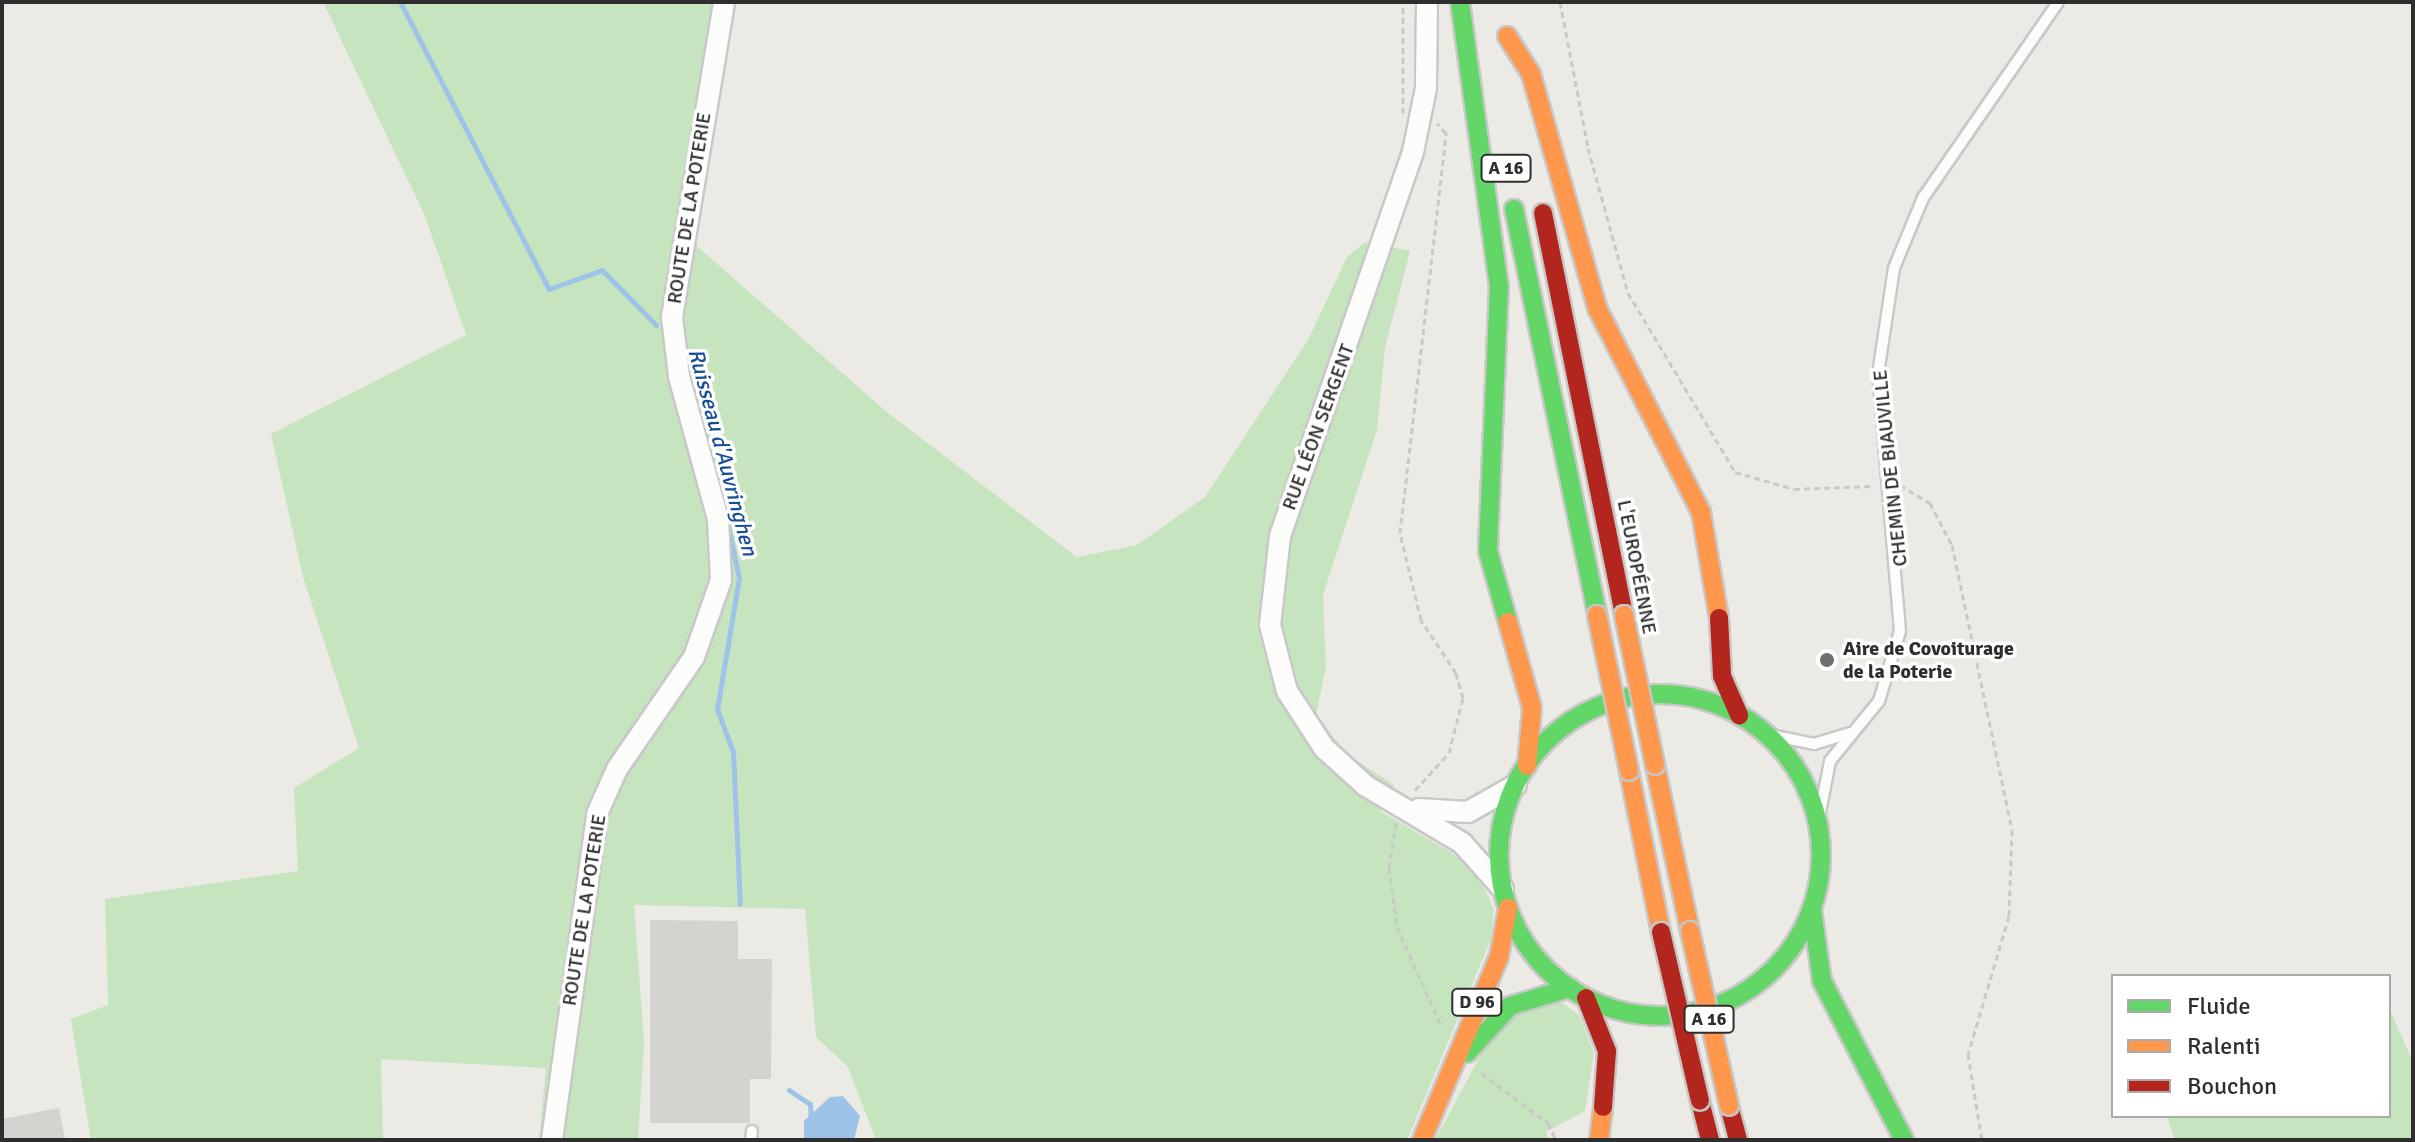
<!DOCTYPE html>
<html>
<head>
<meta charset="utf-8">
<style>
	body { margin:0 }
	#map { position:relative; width:2415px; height:1142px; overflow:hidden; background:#ebeae4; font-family:Signika,sans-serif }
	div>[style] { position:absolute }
	.green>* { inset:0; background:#c6e5bf }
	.water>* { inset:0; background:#9dc3e8 }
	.stream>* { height:5px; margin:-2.5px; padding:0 2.5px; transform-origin:2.5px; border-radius:2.5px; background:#9dc3e8 }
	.building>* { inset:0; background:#d4d3cf }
	.path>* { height:3px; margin-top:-1.5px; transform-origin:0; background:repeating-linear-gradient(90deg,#c9c9c8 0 6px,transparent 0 10px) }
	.roads { filter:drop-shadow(2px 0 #c9c8c8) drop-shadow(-2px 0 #c9c8c8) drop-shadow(0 2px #c9c8c8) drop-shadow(0 -2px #c9c8c8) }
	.lane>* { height:10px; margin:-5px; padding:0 5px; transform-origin:5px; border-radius:5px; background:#fcfcfb }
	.street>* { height:20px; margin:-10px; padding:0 10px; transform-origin:10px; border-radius:10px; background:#fcfcfb }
	.fast>* { height:18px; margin:-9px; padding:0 9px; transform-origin:9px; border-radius:9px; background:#63d668 }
	.fast>.ring { margin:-9px; padding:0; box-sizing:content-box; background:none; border:18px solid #63d668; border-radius:50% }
	.slow>* { height:18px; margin:-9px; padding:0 9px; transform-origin:9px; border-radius:9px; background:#ff974d }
	.jam>* { height:18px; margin:-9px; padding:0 9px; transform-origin:9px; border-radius:9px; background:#b3261e }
	.bridges { filter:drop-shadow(2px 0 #c6c6c4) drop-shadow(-2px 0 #c6c6c4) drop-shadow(0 2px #c6c6c4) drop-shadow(0 -2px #c6c6c4) }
	.slow-bridge>* { height:18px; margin:-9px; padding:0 9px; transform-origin:9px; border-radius:9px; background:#ff974d }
	.jam-bridge>* { height:18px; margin:-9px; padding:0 9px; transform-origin:9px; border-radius:9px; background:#b3261e }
	.dots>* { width:22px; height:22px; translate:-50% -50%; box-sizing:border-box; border:4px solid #fff; border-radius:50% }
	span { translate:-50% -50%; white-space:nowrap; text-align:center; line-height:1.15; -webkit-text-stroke:7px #fff; paint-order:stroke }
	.shield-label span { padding:2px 6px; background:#fff; border:2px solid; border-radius:6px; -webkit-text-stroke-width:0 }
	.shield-label { font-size:18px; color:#2e2e2e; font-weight:700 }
	.street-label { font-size:20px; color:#2e2e2e }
	.poi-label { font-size:20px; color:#2e2e2e; font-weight:700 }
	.left { translate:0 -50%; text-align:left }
	.water-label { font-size:22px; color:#154d9a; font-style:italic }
	.frame { position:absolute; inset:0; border:4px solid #2e2e2e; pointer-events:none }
	.legend { position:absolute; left:2111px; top:974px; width:280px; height:144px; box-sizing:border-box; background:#fff; border:2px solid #ababab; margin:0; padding:10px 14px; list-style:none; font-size:24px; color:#2e2e2e }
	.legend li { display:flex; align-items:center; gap:16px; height:40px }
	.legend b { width:40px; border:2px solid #ababab }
</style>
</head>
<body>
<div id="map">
	<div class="green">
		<i style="clip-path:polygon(323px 2px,733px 2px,691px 241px,888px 413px,1077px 557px,1137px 545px,1205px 497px,1308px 340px,1347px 257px,1365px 242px,1410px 251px,1385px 348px,1377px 430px,1323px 595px,1326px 667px,1316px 715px,1348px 755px,1394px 785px,1380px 811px,1452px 853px,1479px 876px,1494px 910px,1491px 939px,1407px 1140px,876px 1140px,848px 1067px,816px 1037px,805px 909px,634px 905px,644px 1041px,638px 1140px,539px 1140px,546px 1068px,381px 1059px,383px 1140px,91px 1140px,71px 1019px,108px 1005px,105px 899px,298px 871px,294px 788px,359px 748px,303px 577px,271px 434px,466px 335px,425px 216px)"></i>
		<i style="clip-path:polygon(1559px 1000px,1580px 1016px,1594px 1053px,1585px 1111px,1546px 1132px,1549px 1140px,1435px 1140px,1490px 1038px,1522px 1011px)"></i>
		<i style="clip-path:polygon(2389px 1008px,2413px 1062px,2413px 1140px,2175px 1140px,2167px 1116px,2389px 1116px)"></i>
	</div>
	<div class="water">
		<i style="clip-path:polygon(843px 1096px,860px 1116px,854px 1140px,804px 1140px,804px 1121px,830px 1097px)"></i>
	</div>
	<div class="stream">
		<i style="left:400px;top:2px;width:323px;rotate:62.6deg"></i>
		<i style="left:549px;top:289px;width:56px;rotate:-19.7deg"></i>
		<i style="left:602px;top:270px;width:77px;rotate:45.5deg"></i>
		<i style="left:728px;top:527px;width:52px;rotate:77.8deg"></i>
		<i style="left:739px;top:578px;width:133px;rotate:99.5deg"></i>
		<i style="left:717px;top:709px;width:46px;rotate:69.6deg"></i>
		<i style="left:733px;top:752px;width:152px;rotate:87.4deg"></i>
		<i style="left:789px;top:1090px;width:25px;rotate:34deg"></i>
		<i style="left:810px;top:1104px;width:19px;rotate:87deg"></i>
	</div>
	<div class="building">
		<i style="clip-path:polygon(650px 920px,738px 921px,738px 959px,772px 959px,771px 1079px,750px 1079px,750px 1123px,650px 1123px)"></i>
		<i style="clip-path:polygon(59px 1108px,65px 1140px,4px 1140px,2px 1119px)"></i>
	</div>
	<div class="path">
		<i style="left:1560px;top:2px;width:149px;rotate:79.1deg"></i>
		<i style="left:1588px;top:148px;width:150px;rotate:74.6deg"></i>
		<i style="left:1628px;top:293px;width:209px;rotate:59.1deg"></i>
		<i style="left:1735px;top:472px;width:61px;rotate:16.1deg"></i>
		<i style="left:1794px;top:489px;width:78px;rotate:-2.2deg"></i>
		<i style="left:1403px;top:113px;width:111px;rotate:-90deg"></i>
		<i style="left:1900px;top:485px;width:35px;rotate:31deg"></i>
		<i style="left:1930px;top:503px;width:47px;rotate:62.4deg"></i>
		<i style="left:1952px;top:545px;width:291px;rotate:78.1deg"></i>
		<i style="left:2012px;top:830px;width:86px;rotate:92deg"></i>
		<i style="left:2009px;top:916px;width:144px;rotate:106.5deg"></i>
		<i style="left:1968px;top:1054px;width:87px;rotate:80.8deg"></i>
		<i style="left:1415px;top:790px;width:50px;rotate:-47.4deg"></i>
		<i style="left:1449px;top:753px;width:57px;rotate:-75.7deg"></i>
		<i style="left:1463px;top:698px;width:26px;rotate:-106deg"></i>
		<i style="left:1456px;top:673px;width:64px;rotate:-123.4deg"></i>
		<i style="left:1421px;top:620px;width:89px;rotate:-103.6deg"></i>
		<i style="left:1400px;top:533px;width:403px;rotate:-83.4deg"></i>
		<i style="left:1446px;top:133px;width:13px;rotate:-132deg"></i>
		<i style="left:1396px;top:823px;width:46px;rotate:98.8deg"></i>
		<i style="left:1389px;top:868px;width:60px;rotate:82.3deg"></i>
		<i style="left:1397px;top:927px;width:111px;rotate:66deg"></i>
		<i style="left:1481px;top:1073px;width:84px;rotate:36.7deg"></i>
		<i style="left:1548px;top:1123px;width:19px;rotate:65deg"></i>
	</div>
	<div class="roads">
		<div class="lane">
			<i style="left:1765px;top:734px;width:50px;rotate:11.5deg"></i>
			<i style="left:1814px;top:744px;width:37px;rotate:-17deg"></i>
			<i style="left:1818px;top:823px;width:63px;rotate:-79deg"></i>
			<i style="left:1830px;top:761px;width:77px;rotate:-50.8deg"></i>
			<i style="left:1879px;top:701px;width:73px;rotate:-73.3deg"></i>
			<i style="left:1900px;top:631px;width:258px;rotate:-94.9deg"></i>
			<i style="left:1878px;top:374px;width:107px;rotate:-81.4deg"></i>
			<i style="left:1894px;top:268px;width:76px;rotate:-67.5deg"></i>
			<i style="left:1923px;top:198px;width:238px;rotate:-55.4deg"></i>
			<i style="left:751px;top:1140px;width:9px;rotate:-84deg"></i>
		</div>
		<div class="street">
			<i style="left:1427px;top:2px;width:86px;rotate:90.7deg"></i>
			<i style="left:1426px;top:88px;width:65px;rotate:101.5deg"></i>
			<i style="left:1413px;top:152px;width:406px;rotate:109.1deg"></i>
			<i style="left:1280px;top:536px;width:90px;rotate:96.4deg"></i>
			<i style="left:1270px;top:625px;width:68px;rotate:75.6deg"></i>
			<i style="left:1287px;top:691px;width:68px;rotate:57deg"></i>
			<i style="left:1324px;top:748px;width:57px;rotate:42.1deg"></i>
			<i style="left:1366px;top:786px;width:112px;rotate:30.7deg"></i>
			<i style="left:1462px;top:843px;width:62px;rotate:48.3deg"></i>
			<i style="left:1419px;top:809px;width:49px;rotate:3.5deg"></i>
			<i style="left:1468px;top:812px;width:55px;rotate:-29.4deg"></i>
			<i style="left:552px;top:1140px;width:329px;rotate:-82.1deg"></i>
			<i style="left:597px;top:814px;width:49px;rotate:-66deg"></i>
			<i style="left:617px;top:769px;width:136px;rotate:-55.5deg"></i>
			<i style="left:694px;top:657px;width:82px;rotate:-70.7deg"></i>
			<i style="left:721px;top:580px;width:61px;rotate:-92.8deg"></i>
			<i style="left:718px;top:519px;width:148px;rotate:-105.3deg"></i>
			<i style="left:679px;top:376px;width:59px;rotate:-96.8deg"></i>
			<i style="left:672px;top:317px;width:319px;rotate:-80.6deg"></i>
		</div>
		<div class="fast">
			<i style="left:1460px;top:2px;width:287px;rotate:82.2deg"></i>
			<i style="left:1499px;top:286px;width:265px;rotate:92.4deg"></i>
			<i style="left:1488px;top:551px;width:74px;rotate:74.3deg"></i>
			<i style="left:1514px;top:209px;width:414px;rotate:78.4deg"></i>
			<i class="ring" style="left:1499px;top:694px;width:304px;height:304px"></i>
			<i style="left:1812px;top:910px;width:72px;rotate:82deg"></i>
			<i style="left:1822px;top:981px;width:179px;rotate:62.7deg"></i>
			<i style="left:1467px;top:1053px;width:64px;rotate:-47.5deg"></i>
			<i style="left:1510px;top:1006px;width:63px;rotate:-16.7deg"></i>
		</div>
		<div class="slow">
			<i style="left:1507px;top:36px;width:45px;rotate:57.7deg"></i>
			<i style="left:1531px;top:74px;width:245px;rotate:74.2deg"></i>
			<i style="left:1598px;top:310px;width:227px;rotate:63deg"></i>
			<i style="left:1701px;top:512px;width:108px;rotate:80.4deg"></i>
			<i style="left:1508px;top:622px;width:89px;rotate:74.4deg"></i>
			<i style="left:1532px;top:708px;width:58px;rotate:94.9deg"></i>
			<i style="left:1655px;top:765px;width:170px;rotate:78.1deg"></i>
			<i style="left:1629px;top:771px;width:164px;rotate:78.8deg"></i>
			<i style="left:1422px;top:1140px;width:199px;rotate:-67.2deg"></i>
			<i style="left:1499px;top:957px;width:50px;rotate:-79.6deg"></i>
			<i style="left:1599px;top:1140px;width:33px;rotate:-83deg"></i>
		</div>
		<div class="jam">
			<i style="left:1543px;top:213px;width:410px;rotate:78.6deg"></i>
			<i style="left:1719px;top:618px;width:58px;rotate:87deg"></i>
			<i style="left:1722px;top:676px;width:43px;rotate:66.4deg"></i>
			<i style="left:1586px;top:998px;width:57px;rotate:68.4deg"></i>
			<i style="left:1607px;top:1051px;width:56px;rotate:94.1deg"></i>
			<i style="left:1700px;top:1101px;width:40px;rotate:75.6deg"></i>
			<i style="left:1729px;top:1106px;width:35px;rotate:75deg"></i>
		</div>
	</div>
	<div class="bridges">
		<div class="slow-bridge">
			<i style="left:1597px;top:615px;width:159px;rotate:78.4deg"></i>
			<i style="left:1624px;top:615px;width:153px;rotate:78.3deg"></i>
			<i style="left:1690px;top:931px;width:179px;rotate:77.4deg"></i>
		</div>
		<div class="jam-bridge">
			<i style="left:1661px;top:932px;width:173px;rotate:77deg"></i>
		</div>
	</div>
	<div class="dots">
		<i style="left:1827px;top:660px;background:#70706e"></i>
	</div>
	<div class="shield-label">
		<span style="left:1506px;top:168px">A 16</span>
		<span style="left:1477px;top:1002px">D 96</span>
		<span style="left:1709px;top:1019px">A 16</span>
	</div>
	<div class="street-label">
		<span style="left:689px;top:208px;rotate:-81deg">ROUTE DE LA POTERIE</span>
		<span style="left:1318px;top:427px;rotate:-70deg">RUE LÉON SERGENT</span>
		<span style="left:1890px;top:468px;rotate:-96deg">CHEMIN DE BIAUVILLE</span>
		<span style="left:1637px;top:567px;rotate:79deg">L'EUROPÉENNE</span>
		<span style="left:584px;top:910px;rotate:-81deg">ROUTE DE LA POTERIE</span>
	</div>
	<div class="poi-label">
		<span class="left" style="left:1843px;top:660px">Aire de Covoiturage<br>de la Poterie</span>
	</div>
	<div class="water-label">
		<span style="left:723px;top:452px;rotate:75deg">Ruisseau d'Auvringhen</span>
	</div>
	<div class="frame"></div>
	<ul class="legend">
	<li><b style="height:10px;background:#63d668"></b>Fluide</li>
	<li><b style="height:10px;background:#ff974d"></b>Ralenti</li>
	<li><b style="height:10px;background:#b3261e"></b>Bouchon</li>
	</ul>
</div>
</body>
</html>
